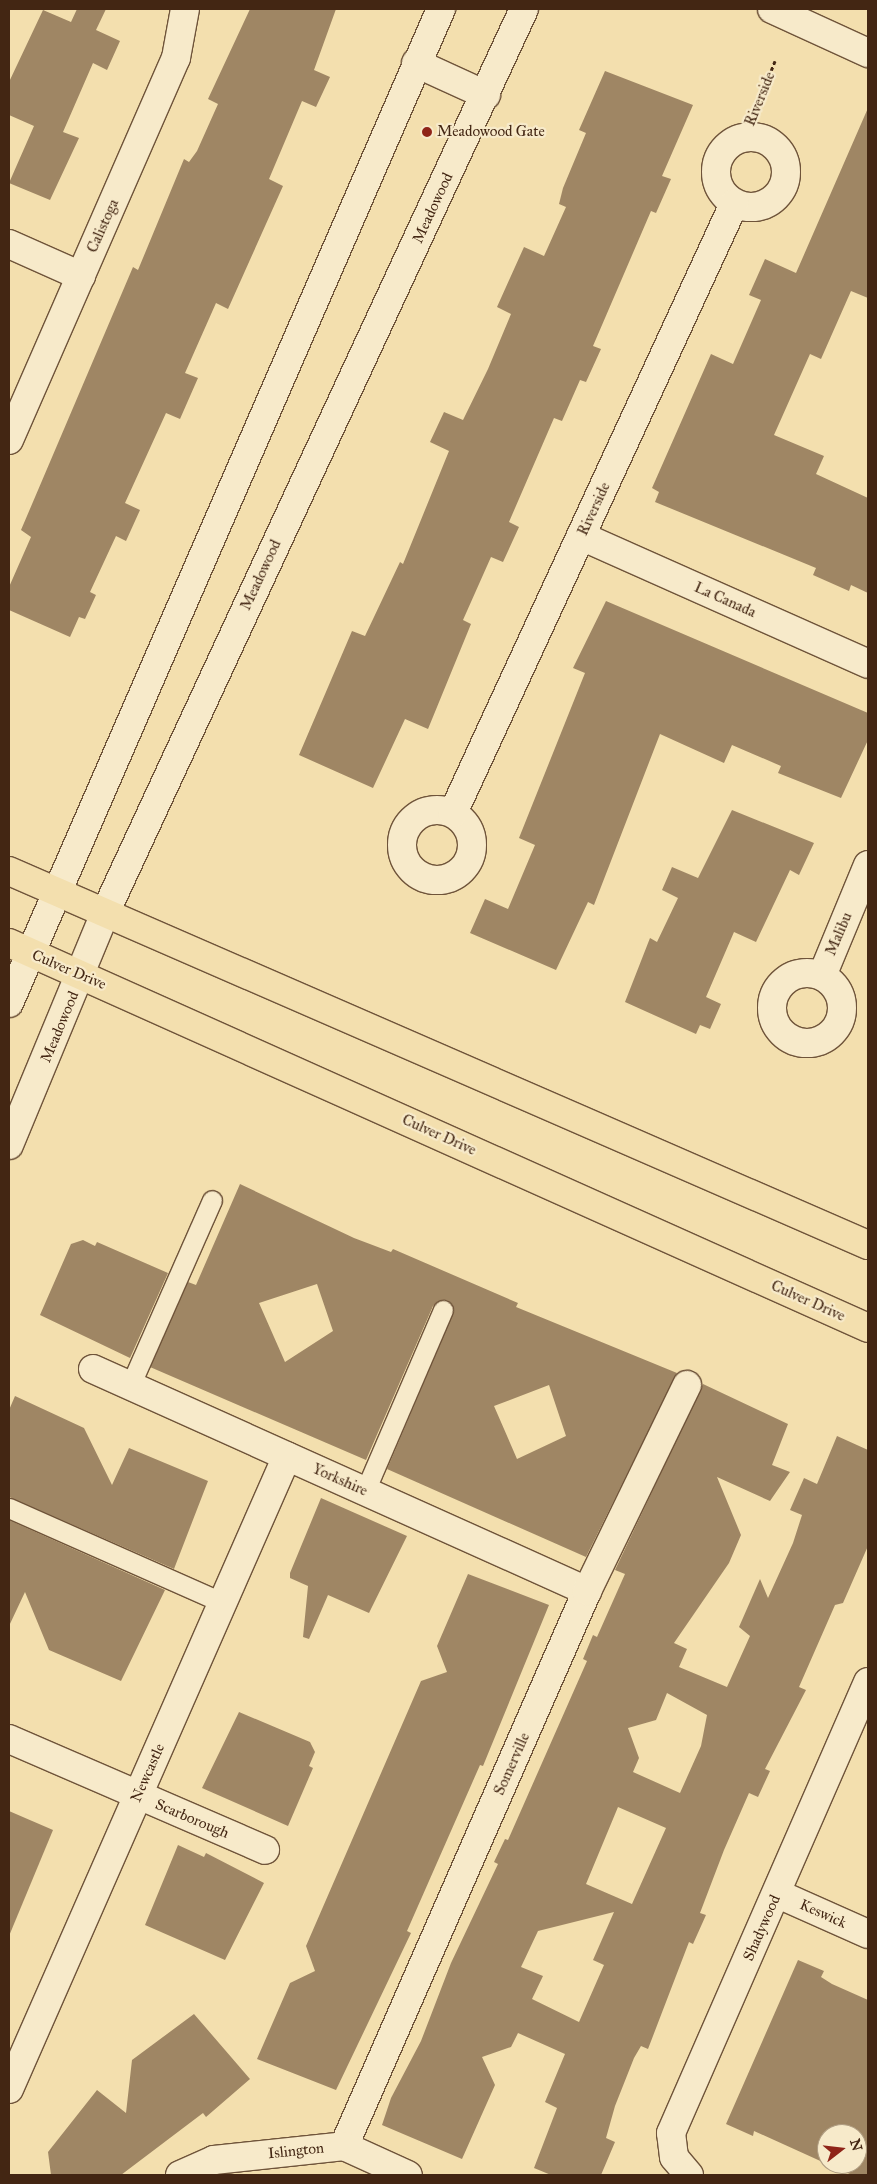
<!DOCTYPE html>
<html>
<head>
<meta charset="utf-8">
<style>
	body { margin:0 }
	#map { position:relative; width:877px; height:2184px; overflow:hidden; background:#f3dfae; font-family:"IM FELL Great Primer",serif }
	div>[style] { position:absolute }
	.building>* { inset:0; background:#9f8664 }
	.path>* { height:3px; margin-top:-1.5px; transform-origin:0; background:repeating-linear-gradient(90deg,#432613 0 4px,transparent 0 6.5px) }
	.roads { filter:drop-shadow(1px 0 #6f543a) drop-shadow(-1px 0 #6f543a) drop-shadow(0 1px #6f543a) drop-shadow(0 -1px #6f543a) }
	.lane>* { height:19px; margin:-9.5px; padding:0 9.5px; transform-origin:9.5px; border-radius:9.5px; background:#f7eaca }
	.street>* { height:28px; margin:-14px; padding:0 14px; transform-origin:14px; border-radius:14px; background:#f7eaca }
	.street>.ring { margin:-14px; padding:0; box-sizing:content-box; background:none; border:28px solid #f7eaca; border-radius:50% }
	.secondary>* { height:28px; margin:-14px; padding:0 14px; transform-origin:14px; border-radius:14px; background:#f7eaca }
	.primary>* { height:28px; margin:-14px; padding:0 14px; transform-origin:14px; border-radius:14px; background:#f3dfae }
	.dots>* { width:14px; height:14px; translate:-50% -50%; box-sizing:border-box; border:2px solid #f7eaca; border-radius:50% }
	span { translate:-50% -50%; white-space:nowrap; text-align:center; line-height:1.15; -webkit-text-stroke:4.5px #f7eaca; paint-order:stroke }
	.street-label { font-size:15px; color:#432613 }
	.poi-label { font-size:15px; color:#432613 }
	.left { translate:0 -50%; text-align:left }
	.frame { position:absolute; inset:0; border:10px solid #432613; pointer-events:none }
	.north { position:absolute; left:817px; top:2124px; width:50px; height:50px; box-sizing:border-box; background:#f7eaca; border:1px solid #af9c81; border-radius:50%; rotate:74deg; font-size:14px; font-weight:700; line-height:20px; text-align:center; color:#432613 }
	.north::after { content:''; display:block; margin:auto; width:18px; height:22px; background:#8f2418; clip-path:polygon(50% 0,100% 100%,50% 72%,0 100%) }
</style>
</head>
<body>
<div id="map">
	<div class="building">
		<i style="clip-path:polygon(77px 9px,106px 9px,96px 30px,120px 41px,107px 70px,93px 63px,63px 132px,79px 138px,50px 200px,9px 183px,34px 126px,9px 115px,9px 82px,43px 10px,71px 22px)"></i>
		<i style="clip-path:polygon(250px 9px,336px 9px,314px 70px,330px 77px,316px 107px,302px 101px,269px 179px,283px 186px,228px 309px,216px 303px,185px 373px,198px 378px,180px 419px,166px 413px,125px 503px,140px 510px,126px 541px,116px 536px,90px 592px,96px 595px,85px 619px,79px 617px,70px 637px,9px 610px,9px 587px,31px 537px,21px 530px,133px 267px,138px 270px,184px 159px,189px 162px,197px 151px,218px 104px,208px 99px)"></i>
		<i style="clip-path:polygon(605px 71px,693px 105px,662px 176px,671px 179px,656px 213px,651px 211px,593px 346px,601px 349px,586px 382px,580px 380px,562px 421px,554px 418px,509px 522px,519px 527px,503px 562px,491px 557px,463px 620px,471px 624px,428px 729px,405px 719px,373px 788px,299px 755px,352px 631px,365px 636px,400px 562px,403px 564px,449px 451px,430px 442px,444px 412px,463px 420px,488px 369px,511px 314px,497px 307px,524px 247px,544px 256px,566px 207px,559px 204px,563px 188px,586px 133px,579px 130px)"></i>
		<i style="clip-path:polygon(868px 108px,868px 298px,851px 291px,821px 359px,810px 354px,774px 435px,824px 456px,816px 474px,868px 498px,868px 593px,851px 585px,849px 591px,813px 575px,816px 568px,655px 502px,659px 492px,652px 488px,711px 354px,733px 364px,761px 300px,749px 295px,765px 259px,796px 273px)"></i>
		<i style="clip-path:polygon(606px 601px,868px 713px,868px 740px,841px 798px,778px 773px,781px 766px,732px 745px,724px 763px,660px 734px,594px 905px,588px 902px,556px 970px,470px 933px,485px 899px,508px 909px,535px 845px,519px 838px,585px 673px,573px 668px)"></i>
		<i style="clip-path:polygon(732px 810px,814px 843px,799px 875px,790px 870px,756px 942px,734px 932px,706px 997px,721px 1004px,710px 1029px,700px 1025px,696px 1034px,625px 1002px,650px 938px,657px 942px,678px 898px,662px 890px,672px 867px,698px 878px)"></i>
		<i style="clip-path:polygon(evenodd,240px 1184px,354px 1238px,391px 1252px,393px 1249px,518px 1303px,516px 1307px,677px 1373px,586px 1557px,387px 1469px,453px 1314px,447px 1300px,433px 1306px,366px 1460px,150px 1367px,188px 1282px,196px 1285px,240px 1184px,317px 1284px,333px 1331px,285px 1362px,259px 1303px,317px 1284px,240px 1184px,549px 1385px,566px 1436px,517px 1459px,494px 1406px,549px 1385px)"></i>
		<i style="clip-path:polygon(83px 1240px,95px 1246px,97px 1242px,168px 1273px,130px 1358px,40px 1315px,71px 1244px)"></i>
		<i style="clip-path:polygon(evenodd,703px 1384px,788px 1424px,772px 1465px,790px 1472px,770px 1501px,717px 1477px,741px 1535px,729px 1563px,674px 1643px,687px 1649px,679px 1667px,727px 1687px,750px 1636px,739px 1627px,760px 1579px,768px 1598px,793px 1543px,802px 1515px,790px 1510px,804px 1478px,817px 1484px,837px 1436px,868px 1450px,868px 1546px,843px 1603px,835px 1605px,799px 1687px,806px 1690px,765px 1769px,770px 1771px,758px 1797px,749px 1793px,724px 1850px,700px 1913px,706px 1915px,693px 1944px,689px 1942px,648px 2049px,641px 2046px,634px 2058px,615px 2106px,606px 2138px,615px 2142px,601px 2175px,551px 2175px,534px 2168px,557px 2108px,545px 2102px,565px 2054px,518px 2033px,511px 2047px,482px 2057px,495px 2085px,462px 2159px,382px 2125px,391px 2098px,421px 2041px,451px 1963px,498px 1864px,494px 1862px,505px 1839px,508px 1840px,587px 1661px,583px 1659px,593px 1635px,597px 1637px,625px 1574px,615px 1570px,703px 1384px,667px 1693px,707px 1715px,701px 1746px,680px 1793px,633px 1772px,639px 1758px,628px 1728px,656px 1720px,667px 1693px,703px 1384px,618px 1807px,666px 1828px,632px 1904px,586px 1884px,618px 1807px,703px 1384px,614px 1912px,593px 1960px,604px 1965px,579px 2022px,532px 1999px,543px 1976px,521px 1967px,538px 1931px,614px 1912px)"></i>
		<i style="clip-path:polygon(15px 1396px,84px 1428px,112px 1485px,129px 1448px,208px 1481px,174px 1569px,9px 1497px,9px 1410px)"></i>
		<i style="clip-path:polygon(321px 1498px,407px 1536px,369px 1613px,328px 1595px,309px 1639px,303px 1637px,308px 1586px,290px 1578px,290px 1573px)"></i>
		<i style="clip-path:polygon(9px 1520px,165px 1590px,121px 1681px,49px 1650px,25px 1592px,9px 1626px)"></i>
		<i style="clip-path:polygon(468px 1574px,549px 1605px,483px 1766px,480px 1765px,407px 1931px,411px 1933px,336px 2090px,257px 2059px,290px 1983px,315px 1971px,306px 1946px,421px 1681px,447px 1672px,437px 1646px)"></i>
		<i style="clip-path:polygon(239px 1712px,310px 1742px,315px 1752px,309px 1766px,313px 1768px,288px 1826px,202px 1788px)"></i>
		<i style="clip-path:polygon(9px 1811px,53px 1830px,9px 1936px)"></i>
		<i style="clip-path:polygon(178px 1845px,204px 1857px,206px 1853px,264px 1883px,225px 1960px,145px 1925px)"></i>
		<i style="clip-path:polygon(798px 1960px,824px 1971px,821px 1977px,832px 1984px,868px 2000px,868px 2175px,852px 2175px,828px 2164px,857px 2164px,857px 2134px,827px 2134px,827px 2164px,754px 2131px,753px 2136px,726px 2124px)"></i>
		<i style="clip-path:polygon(194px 2014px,250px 2079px,206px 2117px,203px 2113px,121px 2175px,51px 2175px,48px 2152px,97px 2090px,126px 2113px,132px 2060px)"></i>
	</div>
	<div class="path">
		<i style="left:745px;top:137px;width:82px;rotate:-68.5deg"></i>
	</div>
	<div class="roads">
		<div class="lane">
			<i style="left:130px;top:1386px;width:203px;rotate:-66.2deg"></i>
			<i style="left:365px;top:1491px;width:197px;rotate:-66.7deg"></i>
			<i style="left:9px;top:1508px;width:234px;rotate:23.9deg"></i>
		</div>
		<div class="street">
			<i class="ring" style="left:716px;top:137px;width:42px;height:42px"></i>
			<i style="left:9px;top:244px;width:79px;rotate:24deg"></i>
			<i style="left:9px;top:440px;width:417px;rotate:-66.4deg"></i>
			<i style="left:176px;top:58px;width:50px;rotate:-79.6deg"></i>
			<i style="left:581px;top:536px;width:314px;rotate:24deg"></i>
			<i class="ring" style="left:402px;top:810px;width:42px;height:42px"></i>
			<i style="left:453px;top:813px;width:671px;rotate:-65.23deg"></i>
			<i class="ring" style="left:772px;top:973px;width:42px;height:42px"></i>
			<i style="left:822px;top:976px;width:120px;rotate:-67.5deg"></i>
			<i style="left:93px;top:1369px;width:542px;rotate:24.2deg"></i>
			<i style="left:9px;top:1739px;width:279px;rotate:23.4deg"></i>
			<i style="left:778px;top:1894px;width:98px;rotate:24deg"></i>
			<i style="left:9px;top:2089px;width:691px;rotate:-66.29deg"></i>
			<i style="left:344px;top:2146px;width:606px;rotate:-66.35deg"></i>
			<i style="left:587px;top:1591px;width:229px;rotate:-64.1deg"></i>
			<i style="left:180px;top:2175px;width:37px;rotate:-24deg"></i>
			<i style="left:214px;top:2160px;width:131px;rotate:-6.1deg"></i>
			<i style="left:344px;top:2146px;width:70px;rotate:24.4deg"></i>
			<i style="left:689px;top:2175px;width:23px;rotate:-130deg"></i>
			<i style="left:674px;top:2157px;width:24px;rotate:-97deg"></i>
			<i style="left:671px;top:2133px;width:492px;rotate:-66.4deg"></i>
		</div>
		<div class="secondary">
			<i style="left:772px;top:9px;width:106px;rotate:24.6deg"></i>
			<i style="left:416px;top:63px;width:77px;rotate:24.6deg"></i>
			<i style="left:9px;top:1003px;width:1084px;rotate:-66.51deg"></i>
			<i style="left:9px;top:1145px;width:251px;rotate:-67.5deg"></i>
			<i style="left:105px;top:913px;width:996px;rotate:-65.13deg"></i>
		</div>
		<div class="primary">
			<i style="left:9px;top:871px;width:937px;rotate:23.53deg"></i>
			<i style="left:9px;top:943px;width:941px;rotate:24.14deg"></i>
		</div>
	</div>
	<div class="dots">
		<i style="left:427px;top:132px;background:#8f2418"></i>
	</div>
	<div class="street-label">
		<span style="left:760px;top:99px;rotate:-68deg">Riverside</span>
		<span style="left:433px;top:208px;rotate:-65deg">Meadowood</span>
		<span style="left:103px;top:226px;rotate:-66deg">Calistoga</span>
		<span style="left:594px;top:509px;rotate:-65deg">Riverside</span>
		<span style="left:261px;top:575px;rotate:-65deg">Meadowood</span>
		<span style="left:725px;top:600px;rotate:24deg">La Canada</span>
		<span style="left:839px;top:934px;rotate:-67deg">Malibu</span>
		<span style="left:69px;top:970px;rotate:23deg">Culver Drive</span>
		<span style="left:60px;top:1027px;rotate:-67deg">Meadowood</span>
		<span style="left:439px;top:1135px;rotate:24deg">Culver Drive</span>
		<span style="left:808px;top:1301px;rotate:24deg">Culver Drive</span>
		<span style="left:340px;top:1480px;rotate:24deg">Yorkshire</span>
		<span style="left:512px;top:1764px;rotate:-66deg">Somerville</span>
		<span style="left:148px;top:1773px;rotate:-66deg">Newcastle</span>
		<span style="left:192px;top:1819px;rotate:23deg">Scarborough</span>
		<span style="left:823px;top:1914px;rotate:24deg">Keswick</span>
		<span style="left:762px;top:1928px;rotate:-66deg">Shadywood</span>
		<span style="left:296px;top:2151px;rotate:-6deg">Islington</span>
	</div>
	<div class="poi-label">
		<span class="left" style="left:437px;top:132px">Meadowood Gate</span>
	</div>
	<div class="frame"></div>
	<div class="north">N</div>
</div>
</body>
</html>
